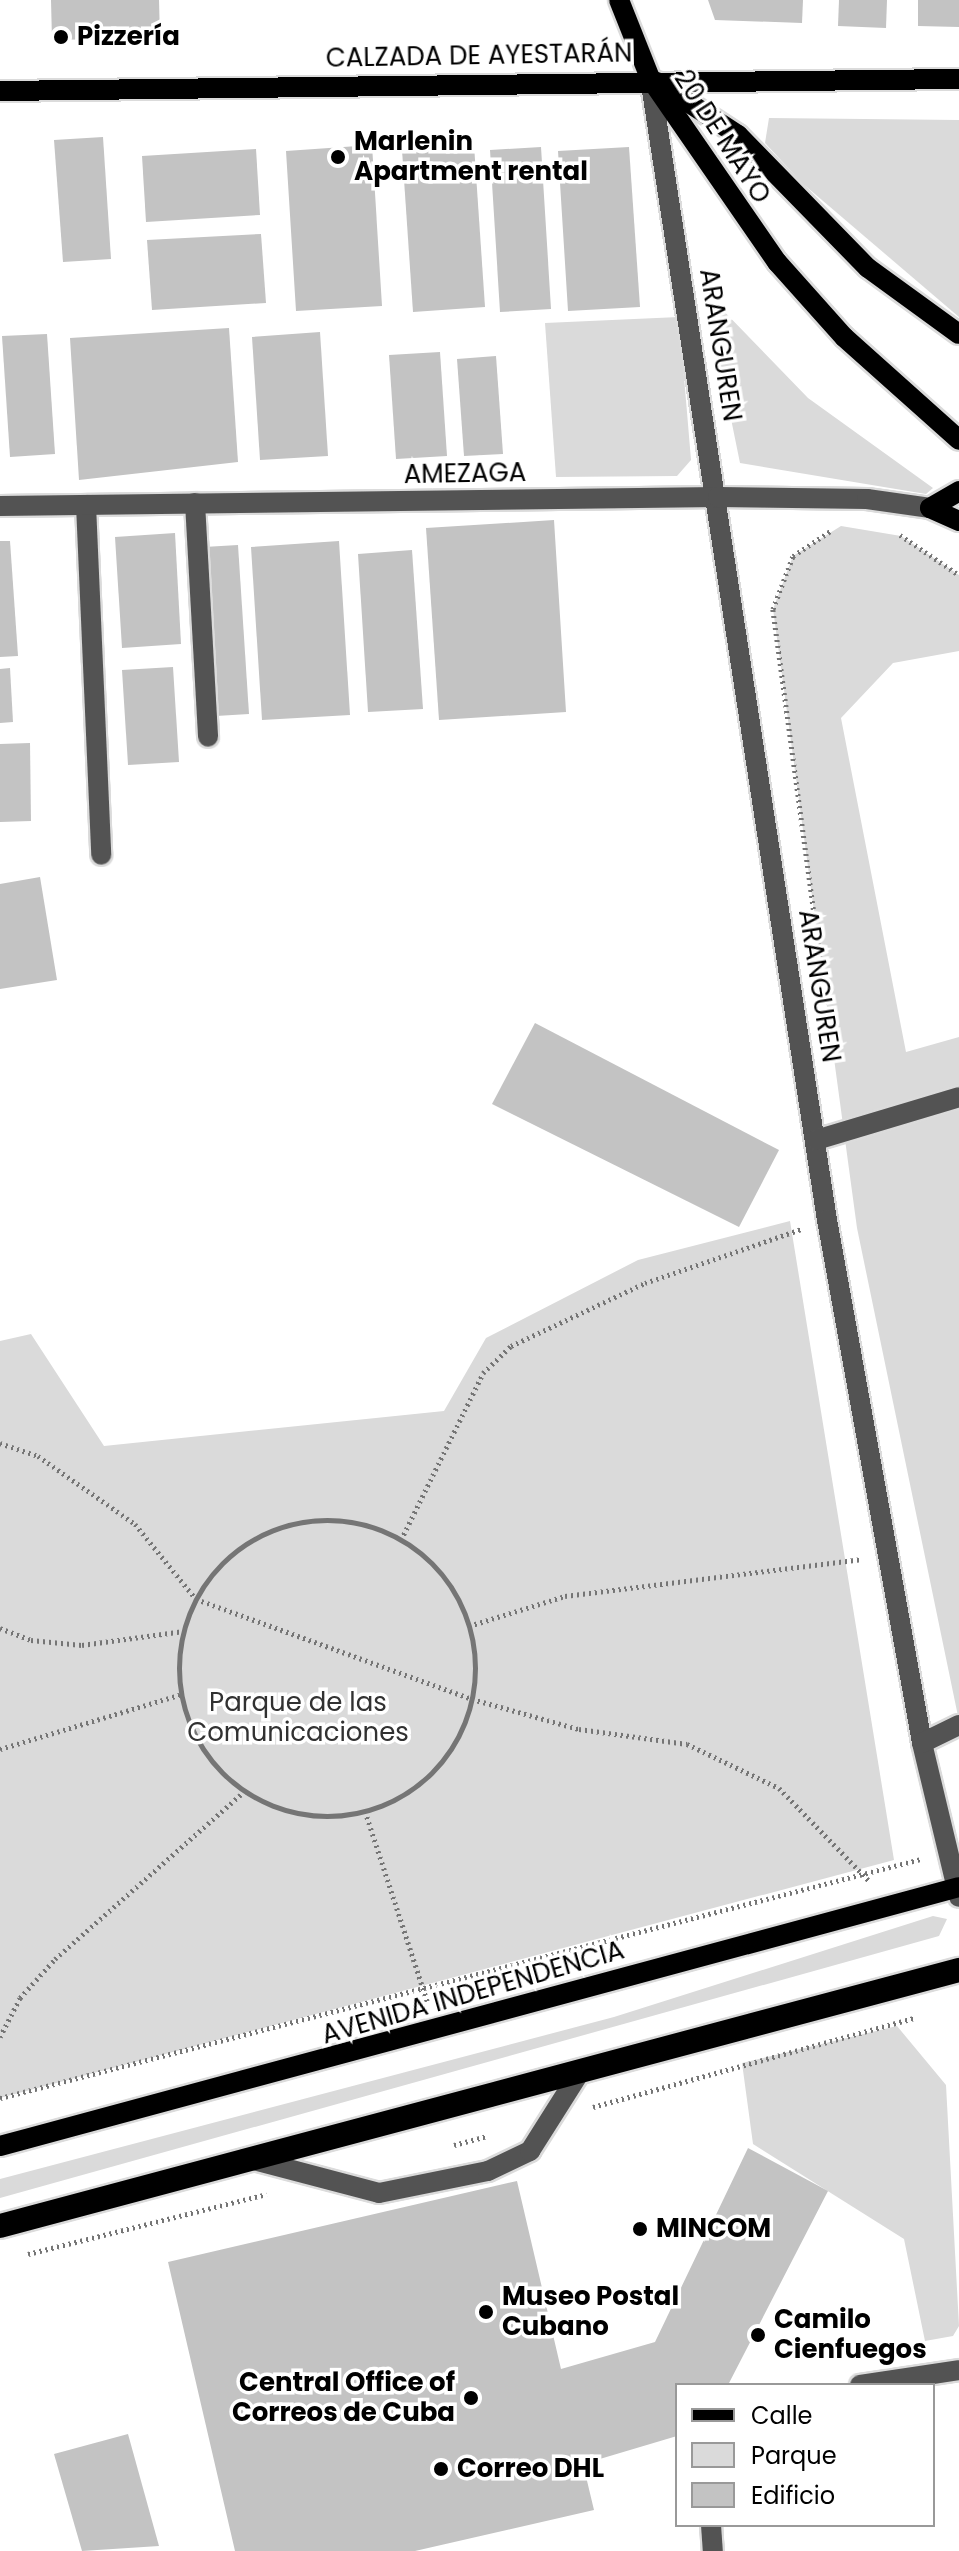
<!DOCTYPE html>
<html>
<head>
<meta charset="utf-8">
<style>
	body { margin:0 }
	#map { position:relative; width:959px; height:2551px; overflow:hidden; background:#fff; font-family:Poppins,sans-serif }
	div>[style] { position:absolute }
	.green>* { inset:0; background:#dadada }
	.building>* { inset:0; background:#c3c3c3 }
	.path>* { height:5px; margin-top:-2.5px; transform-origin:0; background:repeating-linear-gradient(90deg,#757575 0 2px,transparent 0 6px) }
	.path>.ring { margin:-2.5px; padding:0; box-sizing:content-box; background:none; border:5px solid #757575; border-radius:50% }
	.roads { filter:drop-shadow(2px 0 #dbdbdb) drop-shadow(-2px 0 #dbdbdb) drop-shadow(0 2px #dbdbdb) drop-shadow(0 -2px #dbdbdb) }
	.minor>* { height:20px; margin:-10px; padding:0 10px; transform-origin:10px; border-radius:10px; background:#535353 }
	.major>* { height:20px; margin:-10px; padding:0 10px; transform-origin:10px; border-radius:10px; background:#000 }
	.highway>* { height:24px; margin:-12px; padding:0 12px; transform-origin:12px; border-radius:12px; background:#000 }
	.dots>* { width:22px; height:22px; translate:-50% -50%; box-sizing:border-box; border:4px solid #fff; border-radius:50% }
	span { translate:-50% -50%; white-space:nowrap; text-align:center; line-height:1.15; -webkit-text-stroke:7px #fff; paint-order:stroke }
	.poi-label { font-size:26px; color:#000; font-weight:700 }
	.left { translate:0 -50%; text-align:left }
	.right { translate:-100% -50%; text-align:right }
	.street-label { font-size:26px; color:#000 }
	.park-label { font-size:26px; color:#313131 }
	.legend { position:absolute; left:675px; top:2383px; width:260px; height:144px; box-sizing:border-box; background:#fff; border:2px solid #999; margin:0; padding:10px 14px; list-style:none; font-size:24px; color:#000 }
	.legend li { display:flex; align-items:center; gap:16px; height:40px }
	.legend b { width:40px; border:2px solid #999 }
</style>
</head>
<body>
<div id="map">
	<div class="green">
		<i style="clip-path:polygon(769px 118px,959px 120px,959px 317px,802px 183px,765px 143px)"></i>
		<i style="clip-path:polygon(715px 302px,808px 398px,933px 488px,926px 494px,740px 463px,708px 306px)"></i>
		<i style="clip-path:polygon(679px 317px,691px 460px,677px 476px,556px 477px,545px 323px)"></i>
		<i style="clip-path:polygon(841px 526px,901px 536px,959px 575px,959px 651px,893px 663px,841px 718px,906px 1052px,959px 1037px,959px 1721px,857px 1228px,773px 609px,793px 556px)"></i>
		<i style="clip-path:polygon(790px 1221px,894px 1860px,0 2098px,0 1341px,31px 1334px,104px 1446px,444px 1411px,486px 1338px,638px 1260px)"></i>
		<i style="clip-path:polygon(933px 1916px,947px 1919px,939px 1936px,0 2198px,0 2179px,614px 2017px)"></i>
		<i style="clip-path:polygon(897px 2026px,946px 2085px,959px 2326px,953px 2336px,925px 2341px,904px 2239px,753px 2144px,742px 2063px)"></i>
	</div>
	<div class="building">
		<i style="clip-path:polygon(51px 0,159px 0,160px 38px,52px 40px)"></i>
		<i style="clip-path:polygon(708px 0,803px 0,802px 23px,715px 20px)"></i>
		<i style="clip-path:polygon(839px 0,887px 0,886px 28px,838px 26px)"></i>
		<i style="clip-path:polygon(918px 0,959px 0,959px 27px,918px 26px)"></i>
		<i style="clip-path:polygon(103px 137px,111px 259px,63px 262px,54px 140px)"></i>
		<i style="clip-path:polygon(372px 145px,382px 306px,296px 311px,286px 151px)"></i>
		<i style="clip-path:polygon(474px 145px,485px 307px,413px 312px,402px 150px)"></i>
		<i style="clip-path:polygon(541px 147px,551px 309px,500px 312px,490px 150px)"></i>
		<i style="clip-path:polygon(629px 147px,640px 307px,568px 311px,558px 151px)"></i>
		<i style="clip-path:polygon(256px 149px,260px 215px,146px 222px,142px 156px)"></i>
		<i style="clip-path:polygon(261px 234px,266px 303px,152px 310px,147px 240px)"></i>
		<i style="clip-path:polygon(229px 328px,238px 462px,79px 480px,70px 338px)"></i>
		<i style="clip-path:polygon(320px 332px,328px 456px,260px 460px,252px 337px)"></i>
		<i style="clip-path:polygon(47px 334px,55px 454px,10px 457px,2px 336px)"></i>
		<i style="clip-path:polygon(440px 352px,447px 456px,396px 459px,389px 355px)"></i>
		<i style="clip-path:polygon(496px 356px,503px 454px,464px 456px,457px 359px)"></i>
		<i style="clip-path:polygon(554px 520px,566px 712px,439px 720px,426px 528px)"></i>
		<i style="clip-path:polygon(175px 533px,181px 644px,122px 648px,115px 537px)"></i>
		<i style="clip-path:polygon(0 541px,10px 541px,18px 656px,0 657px)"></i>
		<i style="clip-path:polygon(339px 541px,350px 715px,262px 720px,251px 547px)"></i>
		<i style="clip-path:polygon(238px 545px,249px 714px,216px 716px,204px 547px)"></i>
		<i style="clip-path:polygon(412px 550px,423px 709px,368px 712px,358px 554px)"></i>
		<i style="clip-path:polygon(173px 667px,179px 762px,128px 765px,122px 670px)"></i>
		<i style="clip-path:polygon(10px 668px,13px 722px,0 723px,0 669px)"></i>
		<i style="clip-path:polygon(30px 743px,31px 821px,0 822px,0 744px)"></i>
		<i style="clip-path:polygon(40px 877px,57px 980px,0 989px,0 884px)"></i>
		<i style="clip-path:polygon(535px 1023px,779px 1150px,739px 1227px,492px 1104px)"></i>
		<i style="clip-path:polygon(748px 2148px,828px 2191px,728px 2385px,677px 2385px,677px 2436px,583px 2464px,594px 2510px,415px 2551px,235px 2551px,168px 2262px,517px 2181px,561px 2369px,655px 2342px)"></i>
		<i style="clip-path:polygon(128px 2434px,159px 2546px,82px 2551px,54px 2454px)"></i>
	</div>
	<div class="path">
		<i style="left:900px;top:535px;width:71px;rotate:34.1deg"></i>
		<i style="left:827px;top:1010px;width:405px;rotate:-97.7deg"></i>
		<i style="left:773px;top:609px;width:57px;rotate:-69.3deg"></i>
		<i style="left:793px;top:556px;width:47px;rotate:-33.7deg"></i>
		<i style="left:0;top:1443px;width:40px;rotate:18.9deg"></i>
		<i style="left:38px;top:1456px;width:118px;rotate:35deg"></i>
		<i style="left:135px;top:1524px;width:97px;rotate:50.9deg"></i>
		<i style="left:196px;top:1599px;width:294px;rotate:19.9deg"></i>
		<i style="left:472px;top:1699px;width:111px;rotate:15.7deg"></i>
		<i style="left:579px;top:1729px;width:109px;rotate:7.9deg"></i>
		<i style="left:687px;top:1744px;width:102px;rotate:25.6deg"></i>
		<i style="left:779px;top:1788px;width:131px;rotate:45.9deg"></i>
		<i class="ring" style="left:179px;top:1520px;width:291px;height:291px"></i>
		<i style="left:401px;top:1540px;width:186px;rotate:-63.8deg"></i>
		<i style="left:483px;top:1373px;width:39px;rotate:-44deg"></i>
		<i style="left:511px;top:1346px;width:148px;rotate:-25.2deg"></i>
		<i style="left:645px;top:1283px;width:166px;rotate:-19deg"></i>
		<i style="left:469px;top:1626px;width:101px;rotate:-17.4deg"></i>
		<i style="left:565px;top:1596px;width:298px;rotate:-7.1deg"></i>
		<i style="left:0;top:1628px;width:33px;rotate:21deg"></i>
		<i style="left:31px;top:1640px;width:51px;rotate:5.6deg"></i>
		<i style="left:82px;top:1645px;width:103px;rotate:-7.8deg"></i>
		<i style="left:0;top:1749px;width:190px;rotate:-16.8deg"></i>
		<i style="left:365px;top:1811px;width:200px;rotate:71.9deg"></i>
		<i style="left:0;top:2037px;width:44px;rotate:-62.9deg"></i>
		<i style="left:20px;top:1998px;width:52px;rotate:-48.1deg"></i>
		<i style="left:55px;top:1959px;width:254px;rotate:-41.5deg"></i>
		<i style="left:0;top:2098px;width:952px;rotate:-14.55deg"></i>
		<i style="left:593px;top:2107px;width:334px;rotate:-15.5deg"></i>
		<i style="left:454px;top:2145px;width:34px;rotate:-15deg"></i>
		<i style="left:28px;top:2254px;width:246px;rotate:-14.1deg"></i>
	</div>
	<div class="roads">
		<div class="minor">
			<i style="left:650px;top:78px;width:1156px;rotate:81.19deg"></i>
			<i style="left:827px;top:1220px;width:532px;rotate:79.7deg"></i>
			<i style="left:922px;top:1743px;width:158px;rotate:76.5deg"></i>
			<i style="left:195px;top:503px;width:234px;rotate:86.8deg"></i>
			<i style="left:86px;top:505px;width:350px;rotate:87.5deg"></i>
			<i style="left:0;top:506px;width:718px;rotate:-0.72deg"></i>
			<i style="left:718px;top:497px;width:149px;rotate:0.8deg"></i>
			<i style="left:867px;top:499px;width:64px;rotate:8.1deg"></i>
			<i style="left:816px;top:1140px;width:149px;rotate:-16.7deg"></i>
			<i style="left:922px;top:1743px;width:41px;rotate:-25.9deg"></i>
			<i style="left:254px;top:2160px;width:129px;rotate:14.8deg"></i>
			<i style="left:379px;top:2193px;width:111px;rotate:-11.4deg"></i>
			<i style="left:488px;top:2171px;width:47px;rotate:-25.5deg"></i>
			<i style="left:530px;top:2151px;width:93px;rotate:-57.7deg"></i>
			<i style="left:860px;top:2385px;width:100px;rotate:-8.6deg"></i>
			<i style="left:711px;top:2525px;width:26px;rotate:86deg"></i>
		</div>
		<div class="major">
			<i style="left:619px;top:0;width:84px;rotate:68.3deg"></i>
			<i style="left:650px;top:78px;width:224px;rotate:55.4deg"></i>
			<i style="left:777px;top:262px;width:101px;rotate:48.2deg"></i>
			<i style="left:844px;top:337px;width:154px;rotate:41.8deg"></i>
			<i style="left:657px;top:82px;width:97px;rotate:33.2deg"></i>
			<i style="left:738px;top:135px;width:186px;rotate:45.7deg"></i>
			<i style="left:868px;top:268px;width:112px;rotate:36deg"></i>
			<i style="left:0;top:91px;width:959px;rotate:-0.72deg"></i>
			<i style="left:930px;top:508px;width:34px;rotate:-30deg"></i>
			<i style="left:930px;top:508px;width:32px;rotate:24deg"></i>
			<i style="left:0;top:2146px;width:993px;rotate:-15.11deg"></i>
		</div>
		<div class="highway">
			<i style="left:0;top:2226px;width:993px;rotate:-14.95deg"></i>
		</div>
	</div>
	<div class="dots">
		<i style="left:61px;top:37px;background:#000"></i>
		<i style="left:338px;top:157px;background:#000"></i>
		<i style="left:640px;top:2229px;background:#000"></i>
		<i style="left:486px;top:2312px;background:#000"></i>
		<i style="left:758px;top:2335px;background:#000"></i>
		<i style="left:471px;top:2398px;background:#000"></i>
		<i style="left:441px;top:2469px;background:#000"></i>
	</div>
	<div class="poi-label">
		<span class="left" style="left:77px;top:37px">Pizzería</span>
		<span class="left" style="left:354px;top:157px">Marlenin<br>Apartment rental</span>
		<span class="left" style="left:656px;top:2229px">MINCOM</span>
		<span class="left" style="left:502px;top:2312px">Museo Postal<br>Cubano</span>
		<span class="left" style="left:774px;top:2335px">Camilo<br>Cienfuegos</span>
		<span class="right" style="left:455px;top:2398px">Central Office of<br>Correos de Cuba</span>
		<span class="left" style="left:457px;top:2469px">Correo DHL</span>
	</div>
	<div class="street-label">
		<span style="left:479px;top:56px;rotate:-1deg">CALZADA DE AYESTARÁN</span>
		<span style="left:722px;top:137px;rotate:57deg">20 DE MAYO</span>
		<span style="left:720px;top:345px;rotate:81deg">ARANGUREN</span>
		<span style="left:465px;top:474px;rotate:-1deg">AMEZAGA</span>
		<span style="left:819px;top:986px;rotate:81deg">ARANGUREN</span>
		<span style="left:473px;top:1993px;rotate:-16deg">AVENIDA INDEPENDENCIA</span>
	</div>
	<div class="park-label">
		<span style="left:298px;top:1718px">Parque de las<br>Comunicaciones</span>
	</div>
	<ul class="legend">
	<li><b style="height:10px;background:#000"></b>Calle</li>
	<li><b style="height:22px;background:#dadada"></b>Parque</li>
	<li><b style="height:22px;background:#c3c3c3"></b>Edificio</li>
	</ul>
</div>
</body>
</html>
